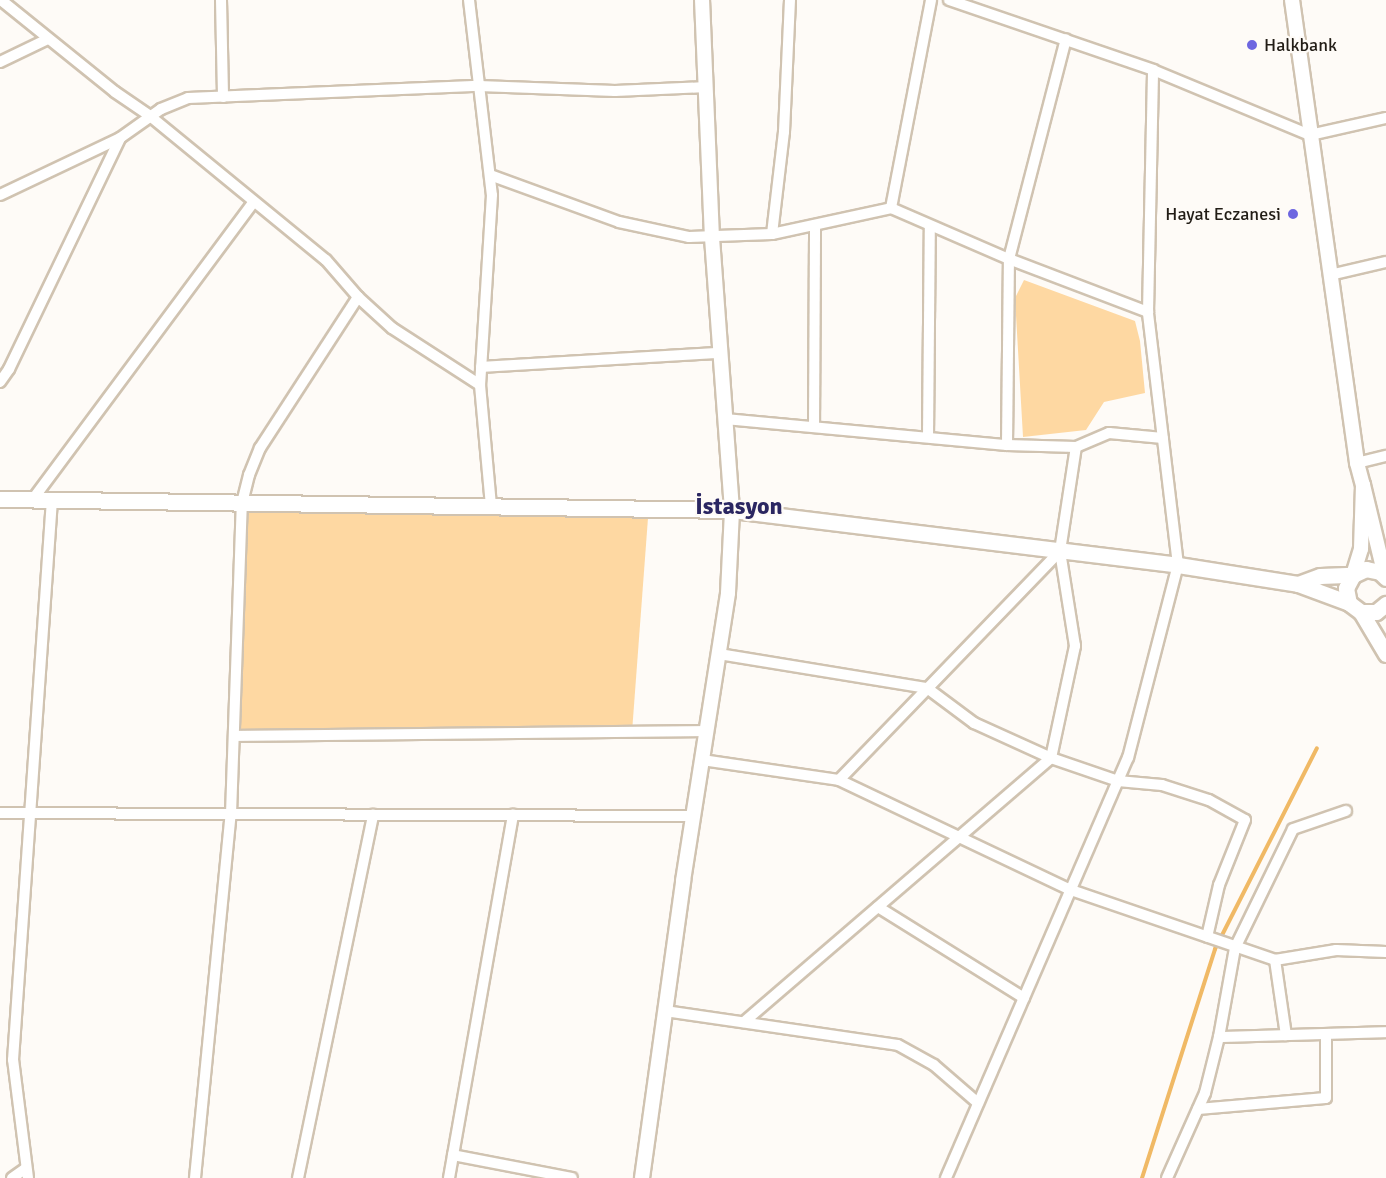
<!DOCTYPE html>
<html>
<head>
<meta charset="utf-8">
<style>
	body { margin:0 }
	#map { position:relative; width:1386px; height:1178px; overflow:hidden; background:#fefbf7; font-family:Signika,sans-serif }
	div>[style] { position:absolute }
	.green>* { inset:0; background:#fed8a2 }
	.stream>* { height:4px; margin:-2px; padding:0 2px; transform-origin:2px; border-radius:2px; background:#f0b965 }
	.roads { filter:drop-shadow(2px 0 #d0c3b1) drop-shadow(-2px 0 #d0c3b1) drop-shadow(0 2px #d0c3b1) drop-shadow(0 -2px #d0c3b1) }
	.minor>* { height:10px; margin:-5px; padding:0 5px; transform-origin:5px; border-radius:5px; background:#fff }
	.tertiary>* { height:14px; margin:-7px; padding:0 7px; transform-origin:7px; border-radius:7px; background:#fff }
	.secondary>* { height:15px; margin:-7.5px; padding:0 7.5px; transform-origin:7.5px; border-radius:7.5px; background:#fff }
	.dots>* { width:16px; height:16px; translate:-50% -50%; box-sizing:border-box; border:3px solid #fefbf7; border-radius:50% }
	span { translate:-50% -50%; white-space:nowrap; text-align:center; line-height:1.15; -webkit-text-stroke:4.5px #fefbf7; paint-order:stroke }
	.poi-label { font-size:18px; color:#221d16 }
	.left { translate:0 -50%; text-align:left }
	.right { translate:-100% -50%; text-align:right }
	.district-label { font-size:24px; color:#2b2762; font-weight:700 }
</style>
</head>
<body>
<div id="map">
	<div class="green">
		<i style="clip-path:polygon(1024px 280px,1135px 321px,1140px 341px,1145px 393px,1104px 402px,1086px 430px,1023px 437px,1015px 298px)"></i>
		<i style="clip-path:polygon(242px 503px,648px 518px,632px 732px,234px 736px)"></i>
	</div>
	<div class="stream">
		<i style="left:1142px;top:1178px;width:240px;rotate:-72.3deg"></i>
		<i style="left:1215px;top:949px;width:225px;rotate:-63.1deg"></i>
	</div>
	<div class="roads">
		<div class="minor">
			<i style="left:1px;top:0;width:146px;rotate:38.9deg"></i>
			<i style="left:115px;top:92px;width:42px;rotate:34.4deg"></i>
			<i style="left:150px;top:116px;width:227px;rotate:39.3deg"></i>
			<i style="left:326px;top:260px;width:49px;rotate:49.1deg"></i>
			<i style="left:358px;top:297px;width:46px;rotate:42.4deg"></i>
			<i style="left:392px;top:328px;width:105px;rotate:32.9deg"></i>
			<i style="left:221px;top:0;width:97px;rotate:88.8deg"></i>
			<i style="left:469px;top:0;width:196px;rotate:83.3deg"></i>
			<i style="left:492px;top:195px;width:190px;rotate:93.6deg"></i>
			<i style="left:480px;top:385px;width:121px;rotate:84.8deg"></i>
			<i style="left:949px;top:0;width:216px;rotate:18.9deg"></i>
			<i style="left:1153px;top:70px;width:170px;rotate:22.5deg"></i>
			<i style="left:1310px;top:135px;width:78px;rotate:-12.6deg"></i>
			<i style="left:0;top:62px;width:53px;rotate:-25.6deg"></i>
			<i style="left:490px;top:175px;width:137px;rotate:20deg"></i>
			<i style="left:619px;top:222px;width:72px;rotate:12.1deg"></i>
			<i style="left:689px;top:237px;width:83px;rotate:-2.1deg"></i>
			<i style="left:772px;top:234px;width:122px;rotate:-12.3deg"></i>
			<i style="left:891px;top:208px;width:129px;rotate:23.4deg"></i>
			<i style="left:1009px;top:259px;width:149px;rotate:20.9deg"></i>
			<i style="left:0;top:195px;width:133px;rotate:-25.4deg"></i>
			<i style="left:120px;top:138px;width:50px;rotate:-35.3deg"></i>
			<i style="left:161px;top:109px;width:29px;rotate:-22deg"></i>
			<i style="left:188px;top:98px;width:291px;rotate:-2.4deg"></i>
			<i style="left:479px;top:86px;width:136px;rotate:2.1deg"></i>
			<i style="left:615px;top:91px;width:91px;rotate:-2.5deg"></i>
			<i style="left:891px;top:208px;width:212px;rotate:-79.1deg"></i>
			<i style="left:772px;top:234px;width:103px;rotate:-83.3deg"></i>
			<i style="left:784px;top:132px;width:132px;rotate:-87.4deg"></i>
			<i style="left:1330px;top:275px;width:57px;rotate:-13.1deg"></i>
			<i style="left:481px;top:367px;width:239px;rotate:-3.4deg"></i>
			<i style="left:0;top:382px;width:16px;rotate:-55deg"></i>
			<i style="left:9px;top:369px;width:256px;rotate:-64.3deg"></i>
			<i style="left:725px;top:419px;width:283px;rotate:5.3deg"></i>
			<i style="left:1007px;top:445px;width:69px;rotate:1.7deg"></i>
			<i style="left:1076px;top:447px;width:36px;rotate:-23deg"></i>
			<i style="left:1109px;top:433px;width:54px;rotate:5.3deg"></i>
			<i style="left:814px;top:427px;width:202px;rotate:-89.7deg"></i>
			<i style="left:928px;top:437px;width:211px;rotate:-89.5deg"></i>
			<i style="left:1007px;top:445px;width:186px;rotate:-89.4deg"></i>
			<i style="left:1009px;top:259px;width:227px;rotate:-75.5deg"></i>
			<i style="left:1357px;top:463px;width:30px;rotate:-14deg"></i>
			<i style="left:33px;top:499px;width:369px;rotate:-53.4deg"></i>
			<i style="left:719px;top:654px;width:211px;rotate:9.3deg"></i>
			<i style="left:927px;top:688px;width:59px;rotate:36.7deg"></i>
			<i style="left:974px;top:723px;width:85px;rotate:24.4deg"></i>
			<i style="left:1051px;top:758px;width:71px;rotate:18.9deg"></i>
			<i style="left:1118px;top:781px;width:44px;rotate:5.2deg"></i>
			<i style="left:1162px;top:785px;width:49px;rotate:17.7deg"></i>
			<i style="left:1209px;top:800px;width:41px;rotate:29.1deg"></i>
			<i style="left:1245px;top:820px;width:70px;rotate:111.8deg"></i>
			<i style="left:1219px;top:885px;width:53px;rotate:103deg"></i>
			<i style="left:234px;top:736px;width:472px;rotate:-0.6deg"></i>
			<i style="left:702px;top:760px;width:138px;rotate:8.3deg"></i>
			<i style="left:839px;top:780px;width:257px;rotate:25.4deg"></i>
			<i style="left:1071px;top:890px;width:216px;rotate:18.9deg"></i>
			<i style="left:1275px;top:960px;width:62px;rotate:-9.3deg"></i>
			<i style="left:1336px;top:950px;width:50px;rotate:2.3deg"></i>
			<i style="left:839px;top:780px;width:318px;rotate:-46deg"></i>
			<i style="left:0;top:813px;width:693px;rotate:0.25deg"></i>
			<i style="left:878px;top:907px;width:172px;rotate:31.9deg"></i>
			<i style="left:1275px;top:960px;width:76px;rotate:81.7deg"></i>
			<i style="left:665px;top:1011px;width:235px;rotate:8.3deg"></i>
			<i style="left:898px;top:1045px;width:41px;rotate:29.1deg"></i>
			<i style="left:934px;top:1065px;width:58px;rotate:40.8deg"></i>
			<i style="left:744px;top:1022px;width:405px;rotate:-40.7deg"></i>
			<i style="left:1051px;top:758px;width:115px;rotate:-77.9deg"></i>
			<i style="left:1075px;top:646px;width:96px;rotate:-99deg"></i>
			<i style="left:1060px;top:551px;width:105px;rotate:-81.3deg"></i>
			<i style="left:1219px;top:1037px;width:167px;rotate:-1.7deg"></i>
			<i style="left:1198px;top:1109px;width:128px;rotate:-4.9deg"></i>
			<i style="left:1326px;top:1098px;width:64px;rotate:-90deg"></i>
			<i style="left:453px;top:1155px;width:121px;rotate:10.9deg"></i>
			<i style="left:12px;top:1178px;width:16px;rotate:-35deg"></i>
			<i style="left:28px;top:1178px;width:119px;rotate:-97.2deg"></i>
			<i style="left:13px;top:1060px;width:561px;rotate:-86.02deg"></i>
			<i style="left:195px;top:1178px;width:366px;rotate:-84.4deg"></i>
			<i style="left:231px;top:814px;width:311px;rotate:-88deg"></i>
			<i style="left:242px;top:503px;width:29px;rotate:-76deg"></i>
			<i style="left:249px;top:475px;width:29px;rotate:-68deg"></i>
			<i style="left:260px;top:448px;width:180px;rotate:-57deg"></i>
			<i style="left:298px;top:1178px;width:371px;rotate:-78.3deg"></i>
			<i style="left:449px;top:1178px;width:369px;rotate:-80deg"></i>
			<i style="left:946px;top:1178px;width:458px;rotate:-66.6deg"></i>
			<i style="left:1128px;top:758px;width:199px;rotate:-75.5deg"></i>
			<i style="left:1178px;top:565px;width:255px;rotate:-96.8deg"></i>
			<i style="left:1148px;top:312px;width:242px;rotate:-88.8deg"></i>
			<i style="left:1167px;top:1178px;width:93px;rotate:-65.9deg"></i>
			<i style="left:1205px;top:1093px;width:58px;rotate:-76deg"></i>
			<i style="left:1219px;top:1037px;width:90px;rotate:-79.8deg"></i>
			<i style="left:1235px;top:948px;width:132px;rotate:-64deg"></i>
			<i style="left:1293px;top:829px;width:56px;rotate:-18.8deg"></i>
		</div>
		<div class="tertiary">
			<i style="left:1292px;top:0;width:468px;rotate:82deg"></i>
			<i style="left:1357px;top:463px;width:23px;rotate:75deg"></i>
			<i style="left:1353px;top:575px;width:27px;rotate:-73deg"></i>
			<i style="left:1361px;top:549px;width:64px;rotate:-88.2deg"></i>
			<i style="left:1363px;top:485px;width:94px;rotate:76.4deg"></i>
			<i style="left:642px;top:1178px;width:300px;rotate:-82.1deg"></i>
			<i style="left:683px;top:881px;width:291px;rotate:-81.1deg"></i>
			<i style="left:728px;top:593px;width:83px;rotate:-87.2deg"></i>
			<i style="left:732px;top:510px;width:273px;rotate:-94.2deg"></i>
			<i style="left:712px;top:238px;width:238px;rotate:-92.4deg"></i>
		</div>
		<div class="secondary">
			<i style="left:0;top:499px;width:732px;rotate:0.86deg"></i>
			<i style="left:732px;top:510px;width:449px;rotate:7deg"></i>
			<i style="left:1178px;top:565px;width:121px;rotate:9deg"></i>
			<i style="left:1298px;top:584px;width:54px;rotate:20.4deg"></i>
			<i style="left:1386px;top:578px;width:8px;rotate:-135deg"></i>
			<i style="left:1380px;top:572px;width:14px;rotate:-168deg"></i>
			<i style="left:1366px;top:569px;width:14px;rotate:155deg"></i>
			<i style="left:1353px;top:575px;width:15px;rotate:118deg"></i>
			<i style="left:1346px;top:588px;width:15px;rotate:79deg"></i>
			<i style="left:1349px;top:603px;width:15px;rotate:37deg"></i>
			<i style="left:1361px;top:612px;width:15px"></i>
			<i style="left:1376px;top:612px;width:13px;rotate:-39deg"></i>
			<i style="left:1298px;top:584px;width:23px;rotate:-20deg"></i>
			<i style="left:1320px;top:576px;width:33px;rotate:-2deg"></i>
			<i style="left:1361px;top:612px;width:49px;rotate:59.2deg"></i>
		</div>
	</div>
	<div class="dots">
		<i style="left:1252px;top:45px;background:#6d66e0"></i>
		<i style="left:1293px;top:214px;background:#6d66e0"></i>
	</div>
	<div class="poi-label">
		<span class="left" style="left:1264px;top:45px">Halkbank</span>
		<span class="right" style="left:1281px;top:214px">Hayat Eczanesi</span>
	</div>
	<div class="district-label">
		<span style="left:739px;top:507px">İstasyon</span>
	</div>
</div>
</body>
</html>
